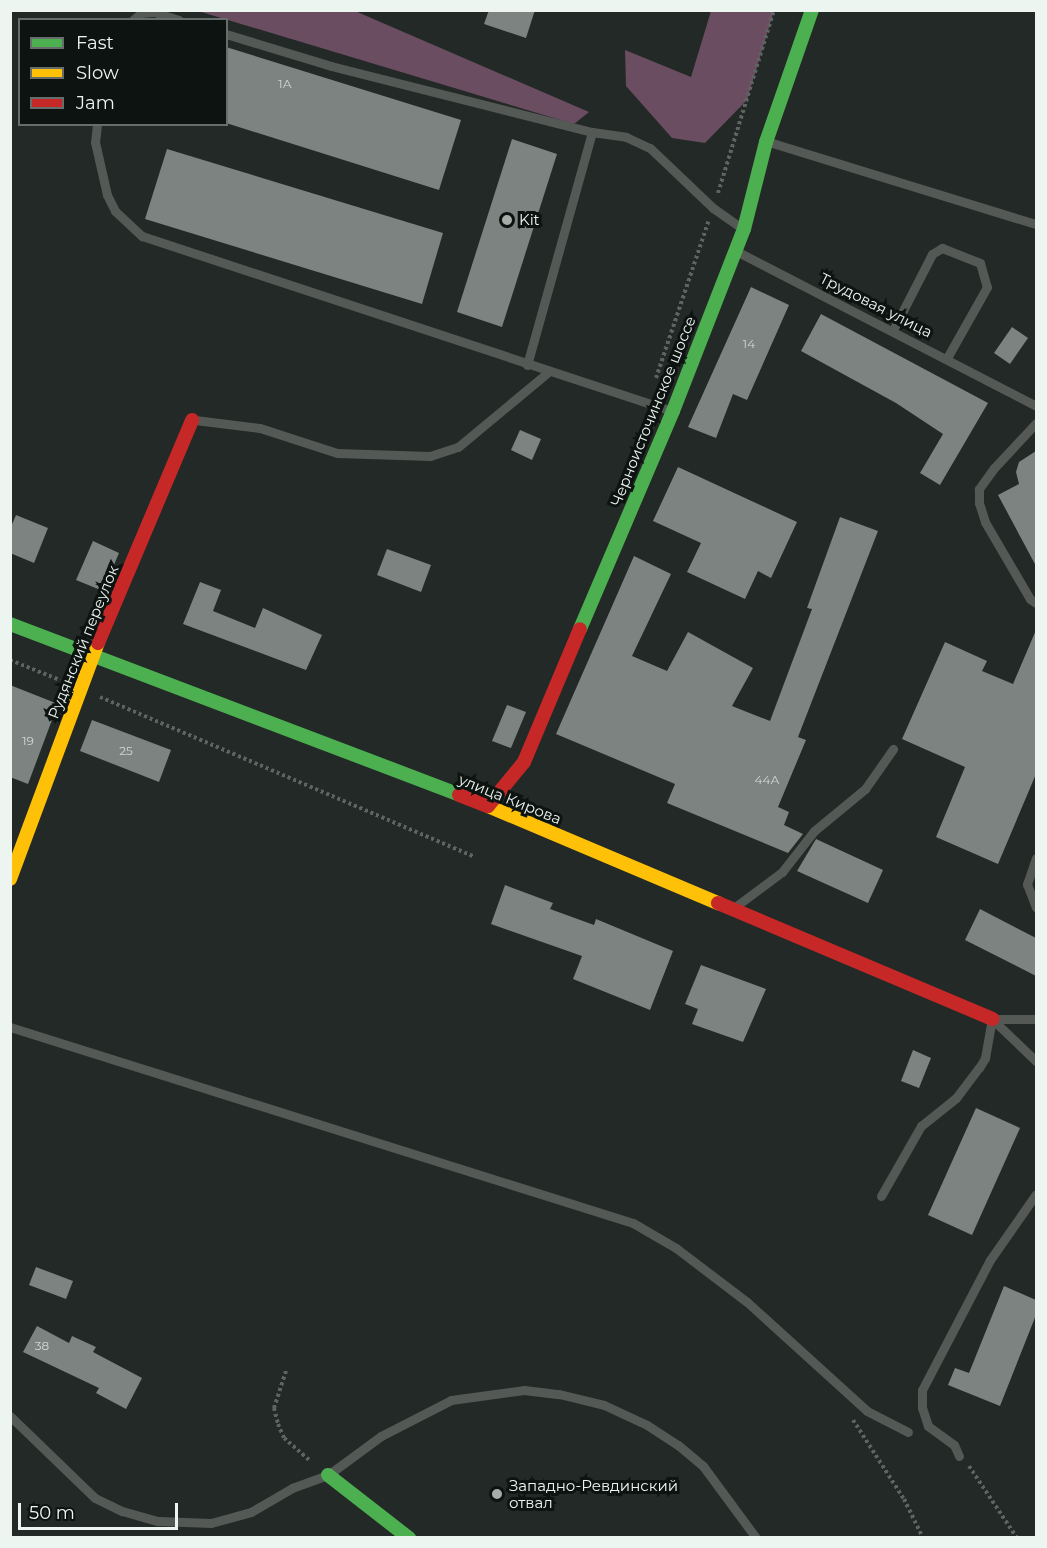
<!DOCTYPE html>
<html>
<head>
<meta charset="utf-8">
<style>
	body { margin:0 }
	#map { position:relative; width:1047px; height:1548px; overflow:hidden; background:#222926; font-family:Montserrat,sans-serif }
	div>[style] { position:absolute }
	.forest>* { inset:0; background:#6b4d61 }
	.building>* { inset:0; background:#7d8380 }
	.path>* { height:4px; margin-top:-2px; transform-origin:0; background:repeating-linear-gradient(90deg,#5f6462 0 3px,transparent 0 6px) }
	.lane>* { height:9px; margin:-4.5px; padding:0 4.5px; transform-origin:4.5px; border-radius:4.5px; background:#545956 }
	.fast>* { height:14px; margin:-7px; padding:0 7px; transform-origin:7px; border-radius:7px; background:#4caf50 }
	.slow>* { height:14px; margin:-7px; padding:0 7px; transform-origin:7px; border-radius:7px; background:#ffc107 }
	.jam>* { height:14px; margin:-7px; padding:0 7px; transform-origin:7px; border-radius:7px; background:#c62828 }
	.dots>* { width:16px; height:16px; translate:-50% -50%; box-sizing:border-box; border:3px solid #0d1310; border-radius:50% }
	span { translate:-50% -50%; white-space:nowrap; text-align:center; line-height:1.15; -webkit-text-stroke:6px #0d1310; paint-order:stroke }
	.number-label { font-size:12px; color:#d1d8d5 }
	.number-label span { -webkit-text-stroke-width:0 }
	.poi-label { font-size:15px; color:#edf5f1 }
	.left { translate:0 -50%; text-align:left }
	.street-label { font-size:15px; color:#edf5f1 }
	.frame { position:absolute; inset:0; border:12px solid #edf5f1; pointer-events:none }
	.legend { position:absolute; left:18px; top:18px; width:210px; height:108px; box-sizing:border-box; background:#0d1310; border:2px solid #676d6a; margin:0; padding:8px 10px; list-style:none; font-size:18px; color:#edf5f1 }
	.legend li { display:flex; align-items:center; gap:12px; height:30px }
	.legend b { width:30px; border:2px solid #676d6a }
	.scale { position:absolute; left:18px; top:1503px; width:160px; height:27px; box-sizing:border-box; border:3px solid #edf5f1; border-top:0; padding-left:8px; font-size:18px; line-height:21px; white-space:nowrap; color:#edf5f1; -webkit-text-stroke:4px #0d1310; paint-order:stroke }
</style>
</head>
<body>
<div id="map">
	<div class="forest">
		<i style="clip-path:polygon(198px 11px,355px 11px,589px 112px,574px 124px)"></i>
		<i style="clip-path:polygon(711px 11px,774px 11px,747px 100px,705px 143px,672px 138px,626px 86px,625px 50px,691px 77px)"></i>
	</div>
	<div class="building">
		<i style="clip-path:polygon(489px 10px,535px 10px,526px 38px,484px 24px)"></i>
		<i style="clip-path:polygon(226px 47px,461px 120px,439px 190px,226px 123px)"></i>
		<i style="clip-path:polygon(512px 139px,557px 154px,502px 327px,457px 312px)"></i>
		<i style="clip-path:polygon(167px 149px,443px 233px,422px 304px,145px 219px)"></i>
		<i style="clip-path:polygon(751px 287px,789px 305px,747px 400px,733px 394px,716px 438px,688px 427px)"></i>
		<i style="clip-path:polygon(821px 314px,988px 403px,940px 485px,920px 473px,943px 434px,896px 403px,801px 351px)"></i>
		<i style="clip-path:polygon(1012px 327px,1028px 338px,1010px 364px,994px 353px)"></i>
		<i style="clip-path:polygon(520px 430px,541px 439px,532px 460px,511px 450px)"></i>
		<i style="clip-path:polygon(1036px 451px,1036px 566px,998px 495px,1019px 484px,1016px 472px,1019px 462px)"></i>
		<i style="clip-path:polygon(678px 467px,797px 522px,771px 578px,758px 571px,745px 599px,687px 572px,701px 543px,653px 521px)"></i>
		<i style="clip-path:polygon(16px 515px,48px 528px,34px 563px,10px 553px,10px 529px)"></i>
		<i style="clip-path:polygon(840px 517px,878px 531px,798px 737px,806px 740px,778px 807px,789px 812px,784px 825px,803px 834px,788px 853px,667px 803px,675px 784px,556px 734px,634px 556px,671px 574px,632px 656px,667px 671px,688px 632px,753px 668px,732px 706px,770px 721px,812px 609px,807px 608px)"></i>
		<i style="clip-path:polygon(93px 541px,119px 553px,103px 591px,76px 580px)"></i>
		<i style="clip-path:polygon(387px 549px,431px 565px,421px 592px,377px 575px)"></i>
		<i style="clip-path:polygon(200px 582px,221px 590px,213px 611px,255px 628px,263px 608px,322px 635px,306px 670px,183px 624px)"></i>
		<i style="clip-path:polygon(1036px 630px,1036px 774px,998px 864px,936px 837px,965px 767px,902px 739px,945px 642px,987px 661px,982px 671px,1013px 684px)"></i>
		<i style="clip-path:polygon(10px 685px,58px 704px,28px 784px,10px 777px)"></i>
		<i style="clip-path:polygon(507px 705px,526px 712px,511px 748px,492px 741px)"></i>
		<i style="clip-path:polygon(92px 720px,171px 750px,159px 782px,80px 751px)"></i>
		<i style="clip-path:polygon(816px 839px,883px 870px,868px 903px,797px 871px)"></i>
		<i style="clip-path:polygon(505px 885px,553px 903px,550px 909px,594px 925px,596px 919px,673px 951px,650px 1010px,573px 979px,582px 956px,491px 924px)"></i>
		<i style="clip-path:polygon(980px 909px,1036px 938px,1036px 976px,965px 940px)"></i>
		<i style="clip-path:polygon(701px 965px,766px 989px,743px 1042px,692px 1024px,698px 1009px,685px 1004px)"></i>
		<i style="clip-path:polygon(913px 1050px,931px 1058px,919px 1088px,901px 1081px)"></i>
		<i style="clip-path:polygon(976px 1108px,1020px 1128px,972px 1235px,928px 1215px)"></i>
		<i style="clip-path:polygon(36px 1267px,73px 1281px,66px 1299px,29px 1285px)"></i>
		<i style="clip-path:polygon(1004px 1286px,1036px 1300px,1036px 1315px,1000px 1406px,948px 1385px,955px 1368px,969px 1373px)"></i>
		<i style="clip-path:polygon(37px 1326px,69px 1343px,72px 1336px,96px 1347px,93px 1352px,142px 1378px,126px 1409px,96px 1393px,99px 1388px,23px 1352px)"></i>
	</div>
	<div class="path">
		<i style="left:718px;top:193px;width:191px;rotate:-73deg"></i>
		<i style="left:656px;top:378px;width:167px;rotate:-71.5deg"></i>
		<i style="left:10px;top:660px;width:54px;rotate:21.8deg"></i>
		<i style="left:100px;top:697px;width:408px;rotate:23.1deg"></i>
		<i style="left:286px;top:1371px;width:39px;rotate:108deg"></i>
		<i style="left:274px;top:1408px;width:16px;rotate:76deg"></i>
		<i style="left:278px;top:1424px;width:15px;rotate:67deg"></i>
		<i style="left:284px;top:1438px;width:35px;rotate:41deg"></i>
		<i style="left:853px;top:1420px;width:94px;rotate:57.2deg"></i>
		<i style="left:904px;top:1499px;width:43px;rotate:64deg"></i>
		<i style="left:969px;top:1466px;width:87px;rotate:56.3deg"></i>
	</div>
	<div class="lane">
		<i style="left:133px;top:20px;width:11px;rotate:-41deg"></i>
		<i style="left:141px;top:13px;width:13px;rotate:-4deg"></i>
		<i style="left:154px;top:12px;width:26px;rotate:18deg"></i>
		<i style="left:226px;top:34px;width:110px;rotate:16.9deg"></i>
		<i style="left:331px;top:66px;width:269px;rotate:14.2deg"></i>
		<i style="left:97px;top:124px;width:18px;rotate:96deg"></i>
		<i style="left:95px;top:142px;width:54px;rotate:77.2deg"></i>
		<i style="left:107px;top:195px;width:18px;rotate:63deg"></i>
		<i style="left:115px;top:211px;width:37px;rotate:43deg"></i>
		<i style="left:142px;top:236px;width:555px;rotate:18.27deg"></i>
		<i style="left:769px;top:142px;width:279px;rotate:17.1deg"></i>
		<i style="left:740px;top:253px;width:333px;rotate:27.3deg"></i>
		<i style="left:893px;top:330px;width:85px;rotate:-62.8deg"></i>
		<i style="left:932px;top:254px;width:12px;rotate:-31deg"></i>
		<i style="left:942px;top:248px;width:41px;rotate:21.5deg"></i>
		<i style="left:980px;top:263px;width:25px;rotate:74deg"></i>
		<i style="left:987px;top:287px;width:81px;rotate:119.4deg"></i>
		<i style="left:527px;top:365px;width:242px;rotate:-74.4deg"></i>
		<i style="left:592px;top:132px;width:34px;rotate:8deg"></i>
		<i style="left:626px;top:137px;width:26px;rotate:25deg"></i>
		<i style="left:650px;top:148px;width:87px;rotate:43.6deg"></i>
		<i style="left:713px;top:208px;width:32px;rotate:35deg"></i>
		<i style="left:195px;top:420px;width:65px;rotate:7deg"></i>
		<i style="left:260px;top:428px;width:81px;rotate:18deg"></i>
		<i style="left:337px;top:453px;width:93px;rotate:1.8deg"></i>
		<i style="left:430px;top:456px;width:29px;rotate:-18deg"></i>
		<i style="left:458px;top:447px;width:116px;rotate:-39.7deg"></i>
		<i style="left:1036px;top:423px;width:62px;rotate:133deg"></i>
		<i style="left:994px;top:468px;width:26px;rotate:126deg"></i>
		<i style="left:979px;top:489px;width:14px;rotate:90deg"></i>
		<i style="left:979px;top:503px;width:20px;rotate:72deg"></i>
		<i style="left:985px;top:522px;width:89px;rotate:59.7deg"></i>
		<i style="left:1030px;top:599px;width:7px;rotate:34deg"></i>
		<i style="left:1036px;top:858px;width:28px;rotate:109deg"></i>
		<i style="left:1027px;top:884px;width:25px;rotate:69deg"></i>
		<i style="left:735px;top:907px;width:59px;rotate:-36.7deg"></i>
		<i style="left:782px;top:872px;width:52px;rotate:-52deg"></i>
		<i style="left:814px;top:831px;width:66px;rotate:-39.5deg"></i>
		<i style="left:865px;top:789px;width:49px;rotate:-55deg"></i>
		<i style="left:994px;top:1019px;width:42px"></i>
		<i style="left:10px;top:1027px;width:653px;rotate:17.46deg"></i>
		<i style="left:633px;top:1223px;width:50px;rotate:30.2deg"></i>
		<i style="left:676px;top:1248px;width:89px;rotate:37.3deg"></i>
		<i style="left:747px;top:1302px;width:162px;rotate:42.2deg"></i>
		<i style="left:867px;top:1411px;width:46px;rotate:27.1deg"></i>
		<i style="left:881px;top:1196px;width:81px;rotate:-60.3deg"></i>
		<i style="left:921px;top:1126px;width:45px;rotate:-38.7deg"></i>
		<i style="left:956px;top:1098px;width:38px;rotate:-53deg"></i>
		<i style="left:979px;top:1068px;width:12px;rotate:-59deg"></i>
		<i style="left:985px;top:1058px;width:40px;rotate:-80deg"></i>
		<i style="left:992px;top:1019px;width:61px;rotate:43.7deg"></i>
		<i style="left:10px;top:1416px;width:118px;rotate:44deg"></i>
		<i style="left:95px;top:1498px;width:30px;rotate:26deg"></i>
		<i style="left:122px;top:1511px;width:37px;rotate:16deg"></i>
		<i style="left:158px;top:1521px;width:53px;rotate:2.2deg"></i>
		<i style="left:211px;top:1523px;width:41px;rotate:-15.4deg"></i>
		<i style="left:251px;top:1512px;width:48px;rotate:-30.3deg"></i>
		<i style="left:292px;top:1488px;width:38px;rotate:-20deg"></i>
		<i style="left:328px;top:1475px;width:66px;rotate:-36.3deg"></i>
		<i style="left:381px;top:1436px;width:79px;rotate:-27.2deg"></i>
		<i style="left:451px;top:1400px;width:74px;rotate:-7.8deg"></i>
		<i style="left:524px;top:1390px;width:35px;rotate:7deg"></i>
		<i style="left:559px;top:1394px;width:46px;rotate:13.7deg"></i>
		<i style="left:604px;top:1405px;width:47px;rotate:24.9deg"></i>
		<i style="left:647px;top:1425px;width:37px;rotate:33deg"></i>
		<i style="left:678px;top:1445px;width:33px;rotate:40deg"></i>
		<i style="left:703px;top:1466px;width:89px;rotate:53.6deg"></i>
		<i style="left:959px;top:1456px;width:12px;rotate:-114deg"></i>
		<i style="left:954px;top:1445px;width:32px;rotate:-144deg"></i>
		<i style="left:928px;top:1426px;width:19px;rotate:-108deg"></i>
		<i style="left:922px;top:1408px;width:18px;rotate:-90deg"></i>
		<i style="left:922px;top:1390px;width:147px;rotate:-62.4deg"></i>
		<i style="left:990px;top:1260px;width:80px;rotate:-55.1deg"></i>
	</div>
	<div class="fast">
		<i style="left:10px;top:624px;width:480px;rotate:20.8deg"></i>
		<i style="left:580px;top:629px;width:237px;rotate:-66.9deg"></i>
		<i style="left:673px;top:411px;width:195px;rotate:-68.7deg"></i>
		<i style="left:744px;top:229px;width:90px;rotate:-75.8deg"></i>
		<i style="left:766px;top:142px;width:140px;rotate:-70.8deg"></i>
		<i style="left:328px;top:1475px;width:103px;rotate:37.9deg"></i>
	</div>
	<div class="slow">
		<i style="left:488px;top:806px;width:250px;rotate:22.9deg"></i>
		<i style="left:10px;top:879px;width:252px;rotate:-69.6deg"></i>
	</div>
	<div class="jam">
		<i style="left:98px;top:643px;width:242px;rotate:-67.1deg"></i>
		<i style="left:459px;top:795px;width:31px;rotate:21deg"></i>
		<i style="left:488px;top:806px;width:57px;rotate:-50.7deg"></i>
		<i style="left:524px;top:762px;width:144px;rotate:-67.2deg"></i>
		<i style="left:718px;top:903px;width:298px;rotate:22.9deg"></i>
	</div>
	<div class="dots">
		<i style="left:507px;top:220px;background:#a6aeaa"></i>
		<i style="left:497px;top:1494px;background:#a6aeaa"></i>
	</div>
	<div class="number-label">
		<span style="left:285px;top:84px">1А</span>
		<span style="left:749px;top:344px">14</span>
		<span style="left:28px;top:741px">19</span>
		<span style="left:126px;top:751px">25</span>
		<span style="left:767px;top:780px">44А</span>
		<span style="left:42px;top:1346px">38</span>
	</div>
	<div class="poi-label">
		<span class="left" style="left:519px;top:220px">Kit</span>
		<span class="left" style="left:509px;top:1494px">Западно-Ревдинский<br>отвал</span>
	</div>
	<div class="street-label">
		<span style="left:876px;top:305px;rotate:27deg">Трудовая улица</span>
		<span style="left:653px;top:411px;rotate:-68deg">Черноисточинское шоссе</span>
		<span style="left:83px;top:642px;rotate:-68deg">Рудянский переулок</span>
		<span style="left:510px;top:799px;rotate:22deg">улица Кирова</span>
	</div>
	<div class="frame"></div>
	<ul class="legend">
	<li><b style="height:8px;background:#4caf50"></b>Fast</li>
	<li><b style="height:8px;background:#ffc107"></b>Slow</li>
	<li><b style="height:8px;background:#c62828"></b>Jam</li>
	</ul>
	<div class="scale">50 m</div>
</div>
</body>
</html>
